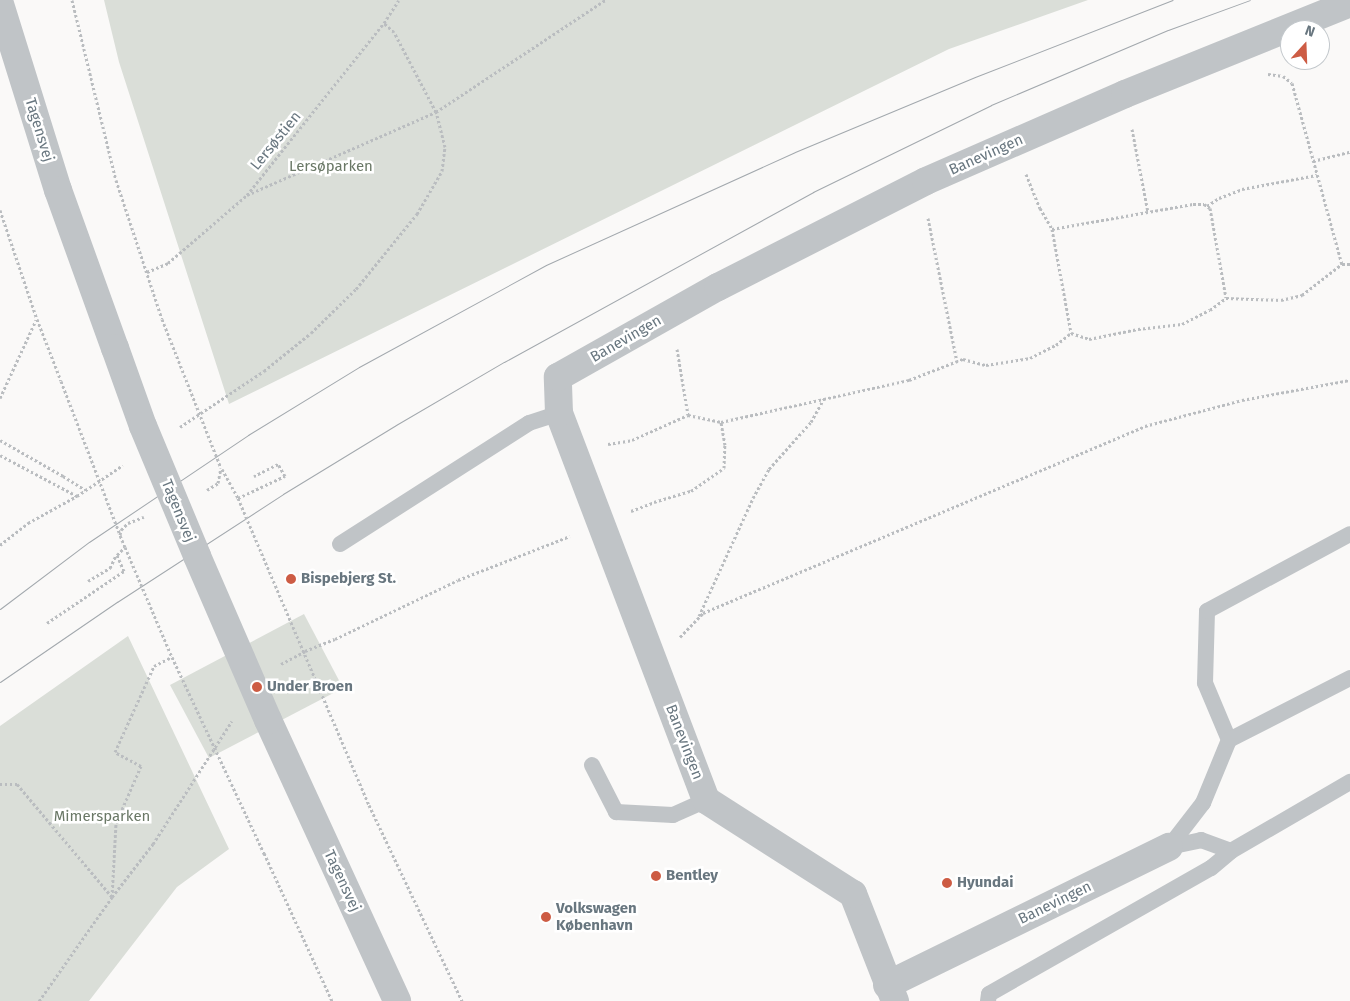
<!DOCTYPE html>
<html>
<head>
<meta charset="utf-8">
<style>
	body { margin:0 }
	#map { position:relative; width:1350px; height:1001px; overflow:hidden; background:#faf9f8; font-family:"Fira Sans",sans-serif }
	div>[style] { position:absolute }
	.green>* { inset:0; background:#daded8 }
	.path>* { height:3px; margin-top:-1.5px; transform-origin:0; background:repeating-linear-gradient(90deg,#babdc0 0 2.5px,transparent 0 5px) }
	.service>* { height:16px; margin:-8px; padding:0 8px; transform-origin:8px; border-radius:8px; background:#c0c4c7 }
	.minor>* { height:28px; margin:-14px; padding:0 14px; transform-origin:14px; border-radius:14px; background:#c0c4c7 }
	.tertiary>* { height:28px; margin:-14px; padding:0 14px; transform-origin:14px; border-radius:14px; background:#c0c4c7 }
	.tram>* { height:1px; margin:-0.5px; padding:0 0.5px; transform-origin:0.5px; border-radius:0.5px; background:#a2a8ad }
	.path-bridge>* { height:3px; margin-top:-1.5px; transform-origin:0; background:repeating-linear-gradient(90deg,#babdc0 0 2.5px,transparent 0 5px) }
	.tertiary-bridge>* { height:28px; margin:-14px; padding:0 14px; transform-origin:14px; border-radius:14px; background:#c0c4c7 }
	.dots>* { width:14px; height:14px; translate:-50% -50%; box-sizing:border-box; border:2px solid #fff; border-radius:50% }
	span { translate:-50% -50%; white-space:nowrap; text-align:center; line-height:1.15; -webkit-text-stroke:5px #fff; paint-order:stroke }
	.street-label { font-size:15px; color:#68767f }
	.park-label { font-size:15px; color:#6a7866 }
	.poi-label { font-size:15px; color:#68767f; font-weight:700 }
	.left { translate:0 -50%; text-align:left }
	.north { position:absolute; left:1280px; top:20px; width:50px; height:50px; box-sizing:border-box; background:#fff; border:1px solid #c3c8cc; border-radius:50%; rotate:20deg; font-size:14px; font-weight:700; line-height:20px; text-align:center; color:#68767f }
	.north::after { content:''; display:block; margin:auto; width:18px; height:22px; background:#cd5c44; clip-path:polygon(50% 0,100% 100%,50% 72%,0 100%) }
</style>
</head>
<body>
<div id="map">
	<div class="green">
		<i style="clip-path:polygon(104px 0,1088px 0,949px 49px,229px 404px,119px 62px)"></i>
		<i style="clip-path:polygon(304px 614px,343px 688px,209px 758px,170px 685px)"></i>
		<i style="clip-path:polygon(128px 636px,229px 849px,177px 887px,89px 1001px,0 1001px,0 726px)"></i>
	</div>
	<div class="path">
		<i style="left:72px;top:0;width:185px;rotate:76.3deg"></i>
		<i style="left:116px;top:180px;width:146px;rotate:71.7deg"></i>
		<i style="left:1268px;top:74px;width:15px;rotate:8deg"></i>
		<i style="left:1283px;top:76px;width:11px;rotate:38deg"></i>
		<i style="left:1292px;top:83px;width:188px;rotate:74.6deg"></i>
		<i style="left:1132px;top:129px;width:85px;rotate:79.1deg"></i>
		<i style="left:1313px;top:161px;width:38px;rotate:-14deg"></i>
		<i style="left:1026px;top:174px;width:37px;rotate:68deg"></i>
		<i style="left:1040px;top:208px;width:24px;rotate:60deg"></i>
		<i style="left:1052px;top:229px;width:106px;rotate:79.6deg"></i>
		<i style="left:247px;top:195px;width:206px;rotate:-23.7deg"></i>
		<i style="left:436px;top:112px;width:203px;rotate:-33.5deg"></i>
		<i style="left:1207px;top:206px;width:14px;rotate:-34deg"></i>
		<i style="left:1219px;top:198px;width:25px;rotate:-21deg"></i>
		<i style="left:1242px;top:189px;width:76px;rotate:-10.6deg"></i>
		<i style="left:0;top:210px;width:115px;rotate:71.3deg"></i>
		<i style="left:37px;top:319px;width:66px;rotate:68.8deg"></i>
		<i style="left:928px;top:218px;width:147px;rotate:78.6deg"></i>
		<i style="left:1052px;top:229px;width:143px;rotate:-10.1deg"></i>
		<i style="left:1193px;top:204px;width:11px"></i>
		<i style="left:1204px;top:204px;width:7px;rotate:34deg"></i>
		<i style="left:1210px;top:208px;width:91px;rotate:79.9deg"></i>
		<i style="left:147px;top:272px;width:23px;rotate:-23deg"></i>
		<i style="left:168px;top:263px;width:104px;rotate:-40.7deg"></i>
		<i style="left:247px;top:195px;width:220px;rotate:-51.5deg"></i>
		<i style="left:384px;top:23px;width:27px;rotate:-57deg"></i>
		<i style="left:677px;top:349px;width:67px;rotate:80.5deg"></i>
		<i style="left:0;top:398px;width:86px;rotate:-65.2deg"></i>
		<i style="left:180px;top:427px;width:101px;rotate:-33.7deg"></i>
		<i style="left:264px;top:371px;width:60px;rotate:-39deg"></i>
		<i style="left:311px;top:333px;width:63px;rotate:-44.4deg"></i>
		<i style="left:356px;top:289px;width:97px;rotate:-50.9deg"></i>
		<i style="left:417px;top:214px;width:50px;rotate:-59.8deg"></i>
		<i style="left:442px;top:171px;width:24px;rotate:-83deg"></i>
		<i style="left:445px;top:147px;width:36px;rotate:-104deg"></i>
		<i style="left:436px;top:112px;width:90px;rotate:-117.7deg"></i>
		<i style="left:394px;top:32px;width:13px;rotate:-138deg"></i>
		<i style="left:0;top:440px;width:73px;rotate:29.7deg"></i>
		<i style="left:63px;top:476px;width:26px;rotate:32deg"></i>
		<i style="left:608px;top:444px;width:24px;rotate:-9deg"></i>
		<i style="left:632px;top:440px;width:61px;rotate:-24.1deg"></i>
		<i style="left:688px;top:415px;width:34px;rotate:12deg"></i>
		<i style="left:721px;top:422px;width:193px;rotate:-12.6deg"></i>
		<i style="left:909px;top:380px;width:58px;rotate:-21.3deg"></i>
		<i style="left:963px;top:359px;width:24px;rotate:15deg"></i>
		<i style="left:986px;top:365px;width:45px;rotate:-9deg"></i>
		<i style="left:1030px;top:358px;width:29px;rotate:-27deg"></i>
		<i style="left:1056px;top:345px;width:19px;rotate:-39deg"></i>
		<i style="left:1071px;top:333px;width:19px;rotate:18deg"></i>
		<i style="left:1089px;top:339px;width:50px;rotate:-11.5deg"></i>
		<i style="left:1138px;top:329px;width:44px;rotate:-6.5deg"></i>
		<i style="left:1182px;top:324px;width:31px;rotate:-27deg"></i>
		<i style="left:1210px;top:310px;width:20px;rotate:-37deg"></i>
		<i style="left:1226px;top:298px;width:55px;rotate:2.1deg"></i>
		<i style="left:1281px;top:300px;width:22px;rotate:-13deg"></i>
		<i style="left:1302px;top:295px;width:51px;rotate:-37.8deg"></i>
		<i style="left:1342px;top:264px;width:8px"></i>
		<i style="left:0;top:455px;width:87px;rotate:28deg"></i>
		<i style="left:222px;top:469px;width:33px;rotate:61deg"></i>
		<i style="left:238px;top:498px;width:52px;rotate:-25.1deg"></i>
		<i style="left:285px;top:476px;width:14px;rotate:-120deg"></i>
		<i style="left:278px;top:464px;width:27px;rotate:153deg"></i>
		<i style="left:207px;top:490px;width:13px;rotate:-32deg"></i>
		<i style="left:218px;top:483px;width:15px;rotate:-79deg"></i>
		<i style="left:631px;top:511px;width:25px;rotate:-21deg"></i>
		<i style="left:654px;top:502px;width:39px;rotate:-17deg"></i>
		<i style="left:691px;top:491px;width:40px;rotate:-34.9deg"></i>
		<i style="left:724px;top:468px;width:23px;rotate:-88deg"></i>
		<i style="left:725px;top:445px;width:23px;rotate:-100deg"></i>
		<i style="left:0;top:545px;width:36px;rotate:-38deg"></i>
		<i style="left:28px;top:523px;width:56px;rotate:-28.9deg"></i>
		<i style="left:77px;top:496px;width:55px;rotate:-34deg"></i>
		<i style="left:88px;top:581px;width:26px;rotate:-31deg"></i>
		<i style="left:110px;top:568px;width:14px;rotate:-65deg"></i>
		<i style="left:699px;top:616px;width:130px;rotate:-65.4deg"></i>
		<i style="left:753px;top:498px;width:33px;rotate:-61deg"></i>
		<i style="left:769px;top:469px;width:63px;rotate:-48.2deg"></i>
		<i style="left:811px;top:422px;width:26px;rotate:-61deg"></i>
		<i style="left:47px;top:623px;width:93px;rotate:-34deg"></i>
		<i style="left:124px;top:571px;width:17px;rotate:-114deg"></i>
		<i style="left:117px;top:555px;width:11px;rotate:-45deg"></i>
		<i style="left:125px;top:547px;width:13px;rotate:-113deg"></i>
		<i style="left:120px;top:535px;width:5px;rotate:-79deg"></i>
		<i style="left:121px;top:530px;width:10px;rotate:-45deg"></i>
		<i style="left:128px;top:523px;width:17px;rotate:-21deg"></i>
		<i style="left:680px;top:637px;width:33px;rotate:-46deg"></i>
		<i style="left:703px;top:613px;width:480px;rotate:-22.9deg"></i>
		<i style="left:1145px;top:426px;width:100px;rotate:-15deg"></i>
		<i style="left:1242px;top:400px;width:110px;rotate:-10.5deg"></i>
		<i style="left:281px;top:664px;width:27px;rotate:-28deg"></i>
		<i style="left:305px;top:651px;width:32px;rotate:-22deg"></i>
		<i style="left:335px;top:639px;width:136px;rotate:-25.6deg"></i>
		<i style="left:458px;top:580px;width:120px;rotate:-21.4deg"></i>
		<i style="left:0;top:784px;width:17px"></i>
		<i style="left:17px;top:784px;width:148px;rotate:49.9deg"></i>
		<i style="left:369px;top:805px;width:217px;rotate:64.6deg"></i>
		<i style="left:264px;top:853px;width:163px;rotate:65.3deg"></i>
		<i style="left:112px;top:897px;width:74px;rotate:-86.9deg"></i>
		<i style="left:116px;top:823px;width:62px;rotate:-66.3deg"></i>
		<i style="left:141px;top:766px;width:30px;rotate:-152deg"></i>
		<i style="left:115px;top:752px;width:94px;rotate:-65.6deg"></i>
		<i style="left:154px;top:666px;width:20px;rotate:-27deg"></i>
		<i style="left:39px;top:1001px;width:127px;rotate:-54.9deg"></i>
		<i style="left:112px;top:897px;width:67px;rotate:-52.3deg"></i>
		<i style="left:153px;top:844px;width:146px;rotate:-57.3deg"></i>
	</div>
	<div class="service">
		<i style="left:340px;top:544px;width:224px;rotate:-32.6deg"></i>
		<i style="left:529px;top:423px;width:32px;rotate:-18deg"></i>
		<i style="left:1229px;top:740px;width:62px;rotate:-112.8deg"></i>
		<i style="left:1205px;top:683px;width:72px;rotate:-88.4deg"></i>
		<i style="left:1207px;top:611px;width:162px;rotate:-28.3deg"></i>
		<i style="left:592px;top:765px;width:53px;rotate:62.9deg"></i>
		<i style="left:616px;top:812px;width:57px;rotate:3deg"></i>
		<i style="left:673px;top:815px;width:36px;rotate:-24deg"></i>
		<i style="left:1169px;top:847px;width:56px;rotate:-52.3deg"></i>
		<i style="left:1203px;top:803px;width:68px;rotate:-67.6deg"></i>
		<i style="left:1229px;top:740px;width:136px;rotate:-27.1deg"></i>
		<i style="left:1169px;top:847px;width:33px;rotate:-12deg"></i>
		<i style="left:1201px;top:840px;width:32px;rotate:20deg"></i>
		<i style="left:1231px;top:851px;width:138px;rotate:-30.1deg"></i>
		<i style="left:988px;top:1001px;width:7px;rotate:-82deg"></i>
		<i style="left:989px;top:994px;width:255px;rotate:-29.6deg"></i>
		<i style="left:1211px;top:868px;width:26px;rotate:-40deg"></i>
	</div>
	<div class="minor">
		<i style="left:887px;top:985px;width:314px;rotate:-26.1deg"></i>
		<i style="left:895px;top:1001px;width:115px;rotate:-111.4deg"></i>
		<i style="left:853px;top:894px;width:174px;rotate:-147.4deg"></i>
		<i style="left:706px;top:800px;width:414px;rotate:-110.8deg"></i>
		<i style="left:559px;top:413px;width:36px;rotate:-92deg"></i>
		<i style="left:558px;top:377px;width:184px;rotate:-29.4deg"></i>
		<i style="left:718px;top:287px;width:233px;rotate:-27deg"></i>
		<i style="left:926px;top:181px;width:217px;rotate:-23.6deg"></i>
		<i style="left:1125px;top:94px;width:243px;rotate:-22deg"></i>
	</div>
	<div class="tertiary">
		<i style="left:0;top:4px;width:195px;rotate:72.7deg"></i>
		<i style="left:58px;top:190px;width:168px;rotate:70.2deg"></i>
		<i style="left:268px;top:720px;width:309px;rotate:65.3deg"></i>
	</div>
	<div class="tram">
		<i style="left:0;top:609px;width:111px;rotate:-37deg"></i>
		<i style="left:89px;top:542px;width:192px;rotate:-33.9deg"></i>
		<i style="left:248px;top:435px;width:130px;rotate:-31.5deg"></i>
		<i style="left:359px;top:367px;width:213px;rotate:-28.6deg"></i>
		<i style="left:546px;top:265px;width:273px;rotate:-24.4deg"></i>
		<i style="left:795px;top:152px;width:195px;rotate:-22.6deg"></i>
		<i style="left:975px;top:77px;width:212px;rotate:-21.3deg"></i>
		<i style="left:0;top:682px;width:142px;rotate:-34.4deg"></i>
		<i style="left:117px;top:602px;width:198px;rotate:-33deg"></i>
		<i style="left:283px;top:494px;width:132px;rotate:-31.4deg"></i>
		<i style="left:396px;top:425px;width:125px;rotate:-30.3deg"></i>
		<i style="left:504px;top:362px;width:353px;rotate:-28.8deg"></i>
		<i style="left:813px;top:192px;width:198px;rotate:-26deg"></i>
		<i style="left:991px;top:105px;width:192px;rotate:-23deg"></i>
		<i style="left:1168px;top:30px;width:87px;rotate:-20.1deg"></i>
	</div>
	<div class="path-bridge">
		<i style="left:162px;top:319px;width:160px;rotate:68.4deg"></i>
		<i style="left:61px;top:381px;width:165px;rotate:69deg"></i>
		<i style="left:238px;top:498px;width:334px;rotate:66.9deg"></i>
		<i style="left:125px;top:547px;width:120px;rotate:66.9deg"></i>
		<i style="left:172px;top:657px;width:217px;rotate:64.9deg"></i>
	</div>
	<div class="tertiary-bridge">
		<i style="left:115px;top:348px;width:83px;rotate:70.3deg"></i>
		<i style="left:143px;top:426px;width:141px;rotate:67.4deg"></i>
		<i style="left:197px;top:556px;width:179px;rotate:66.6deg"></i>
	</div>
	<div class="dots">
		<i style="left:291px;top:579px;background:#cd5c44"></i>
		<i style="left:257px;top:687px;background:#cd5c44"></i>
		<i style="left:656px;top:876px;background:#cd5c44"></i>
		<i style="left:947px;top:883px;background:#cd5c44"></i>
		<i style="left:546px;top:917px;background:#cd5c44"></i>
	</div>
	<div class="street-label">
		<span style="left:39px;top:130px;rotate:73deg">Tagensvej</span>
		<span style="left:276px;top:141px;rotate:-51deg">Lersøstien</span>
		<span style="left:986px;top:155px;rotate:-24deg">Banevingen</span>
		<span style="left:626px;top:339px;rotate:-30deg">Banevingen</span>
		<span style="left:178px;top:511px;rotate:68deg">Tagensvej</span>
		<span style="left:684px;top:742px;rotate:69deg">Banevingen</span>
		<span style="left:342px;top:881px;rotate:65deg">Tagensvej</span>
		<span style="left:1055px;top:903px;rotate:-26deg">Banevingen</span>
	</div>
	<div class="park-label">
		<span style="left:331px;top:167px">Lersøparken</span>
		<span style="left:102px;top:817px">Mimersparken</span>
	</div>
	<div class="poi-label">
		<span class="left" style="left:301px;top:579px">Bispebjerg St.</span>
		<span class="left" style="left:267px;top:687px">Under Broen</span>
		<span class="left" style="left:666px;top:876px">Bentley</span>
		<span class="left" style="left:957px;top:883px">Hyundai</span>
		<span class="left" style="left:556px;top:917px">Volkswagen<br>København</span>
	</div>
	<div class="north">N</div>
</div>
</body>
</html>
